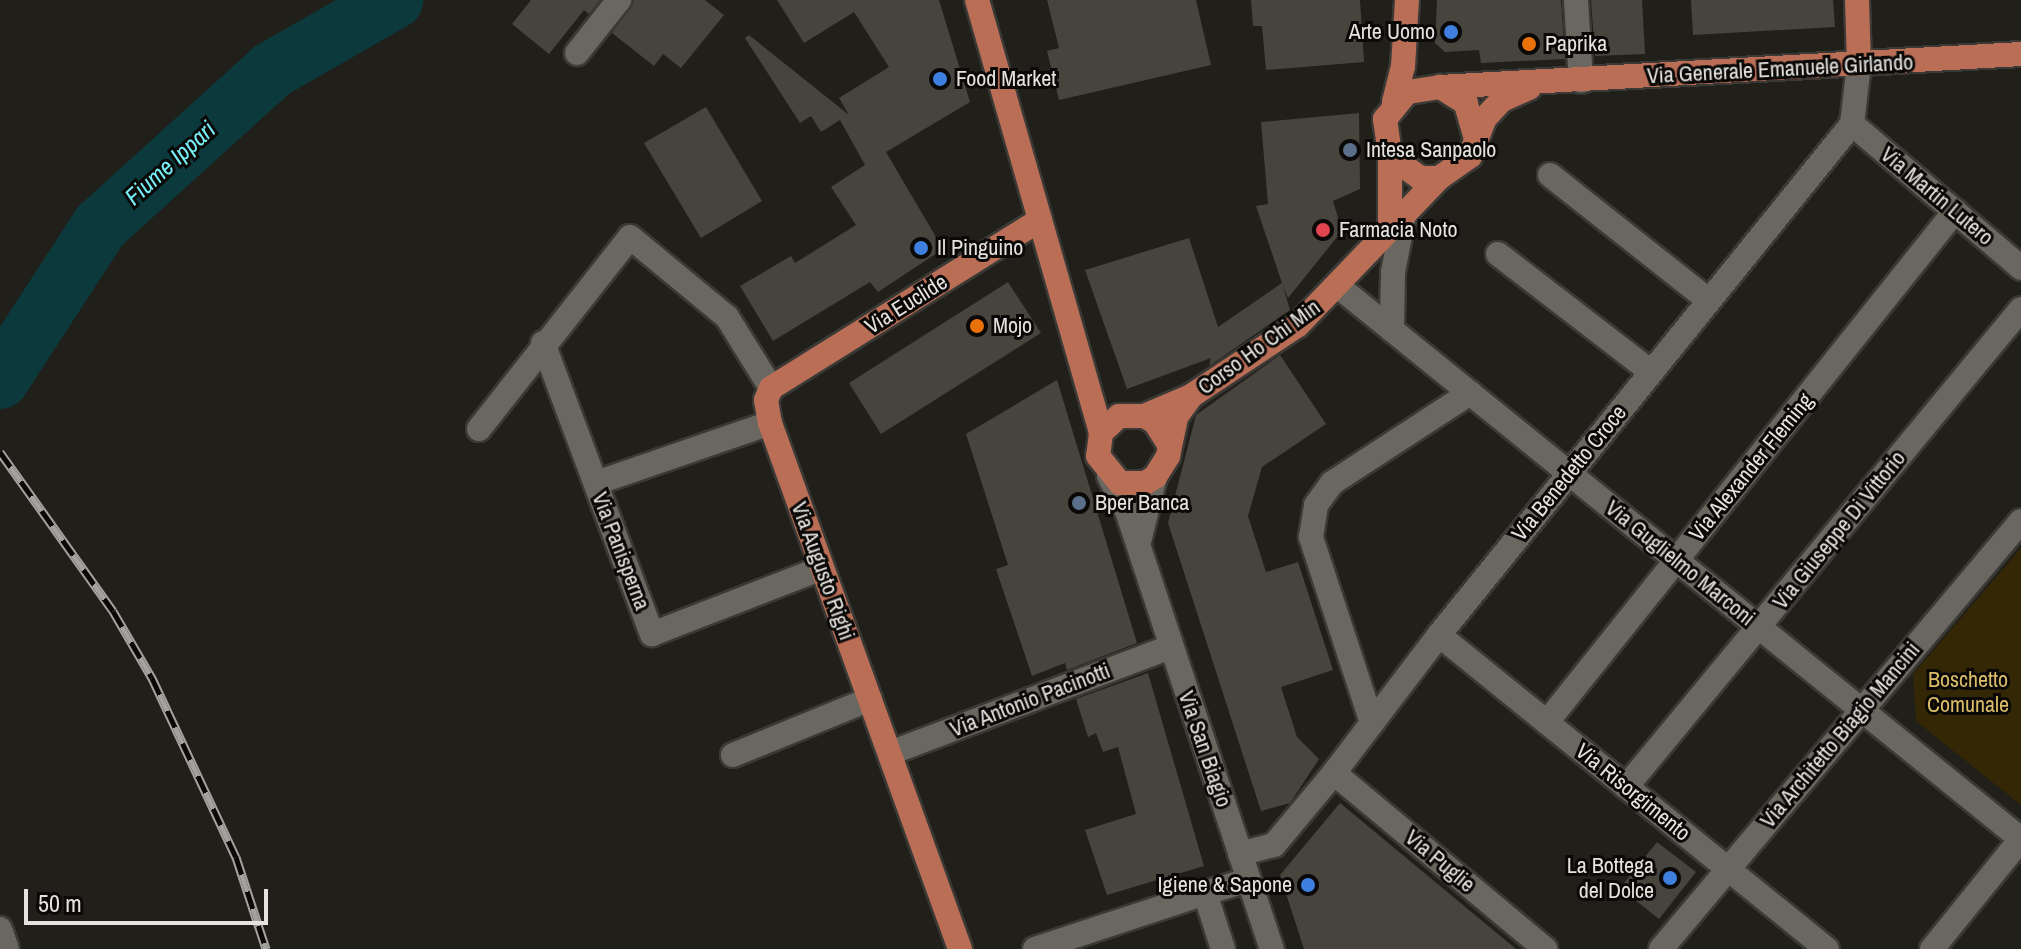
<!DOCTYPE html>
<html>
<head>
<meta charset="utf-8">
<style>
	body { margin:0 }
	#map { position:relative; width:2021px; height:949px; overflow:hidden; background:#211f19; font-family:"Archivo Narrow",sans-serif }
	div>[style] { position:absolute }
	.green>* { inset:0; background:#332705 }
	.river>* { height:58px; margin:-29px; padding:0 29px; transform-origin:29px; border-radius:29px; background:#0b393c }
	.building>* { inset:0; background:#47443e }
	.roads { filter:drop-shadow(2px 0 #3a3935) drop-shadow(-2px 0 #3a3935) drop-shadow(0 2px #3a3935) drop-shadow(0 -2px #3a3935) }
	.minor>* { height:24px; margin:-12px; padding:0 12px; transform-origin:12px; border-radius:12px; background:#6a6760 }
	.major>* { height:24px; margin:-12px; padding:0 12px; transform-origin:12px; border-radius:12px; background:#ba6e56 }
	.rail>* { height:9px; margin-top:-4.5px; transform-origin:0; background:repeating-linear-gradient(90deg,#0a0907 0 18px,#a4a29e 0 36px); box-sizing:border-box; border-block:2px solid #a4a29e }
	.dots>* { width:22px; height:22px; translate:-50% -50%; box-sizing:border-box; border:4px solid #0a0907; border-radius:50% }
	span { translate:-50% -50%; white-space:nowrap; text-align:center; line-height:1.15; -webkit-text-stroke:6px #0a0907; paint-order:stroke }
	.poi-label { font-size:22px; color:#e5e3e0 }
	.right { translate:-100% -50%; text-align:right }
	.left { translate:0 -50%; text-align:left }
	.street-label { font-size:22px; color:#e5e3e0 }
	.park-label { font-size:22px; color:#dbbc69 }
	.water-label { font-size:24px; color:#77eff7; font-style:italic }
	.scale { position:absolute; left:24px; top:889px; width:244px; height:36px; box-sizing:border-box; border:4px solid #e5e3e0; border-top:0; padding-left:10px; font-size:24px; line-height:28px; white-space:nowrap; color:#e5e3e0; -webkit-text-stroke:6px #0a0907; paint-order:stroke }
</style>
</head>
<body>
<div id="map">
	<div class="green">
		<i style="clip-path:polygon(2021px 548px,2021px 805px,1916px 721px,1913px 674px)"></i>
	</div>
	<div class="river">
		<i style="left:0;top:380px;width:184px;rotate:-57deg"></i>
		<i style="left:100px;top:226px;width:232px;rotate:-42.2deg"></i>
		<i style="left:272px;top:70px;width:141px;rotate:-29.8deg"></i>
	</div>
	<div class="building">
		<i style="clip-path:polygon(531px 0,600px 0,589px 14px,584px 10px,549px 54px,512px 24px)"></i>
		<i style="clip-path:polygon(634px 0,705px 0,724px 15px,681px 68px,663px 54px,654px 66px,612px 33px)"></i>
		<i style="clip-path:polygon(777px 0,939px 0,970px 102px,886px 152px,943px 249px,878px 292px,870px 282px,773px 341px,740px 286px,791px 256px,795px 263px,856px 225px,831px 187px,865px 165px,840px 120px,821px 132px,811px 116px,800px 123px,745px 38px,749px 35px,849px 115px,839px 98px,889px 67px,854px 12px,804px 43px)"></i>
		<i style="clip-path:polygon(1047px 0,1196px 0,1211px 65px,1059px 100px,1047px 51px,1059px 48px)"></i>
		<i style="clip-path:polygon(1251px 0,1360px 0,1364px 62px,1266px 70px,1262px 26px,1253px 26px)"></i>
		<i style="clip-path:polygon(1437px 0,1561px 0,1565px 59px,1481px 63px,1479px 50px,1445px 52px,1435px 43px)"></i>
		<i style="clip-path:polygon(1591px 0,1642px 0,1645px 54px,1595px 56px)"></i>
		<i style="clip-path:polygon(1691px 0,1833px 0,1835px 27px,1693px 35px)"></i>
		<i style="clip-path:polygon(706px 107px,762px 201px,701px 238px,644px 143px)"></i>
		<i style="clip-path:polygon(1359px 113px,1360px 189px,1333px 201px,1342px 231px,1288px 298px,1283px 286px,1290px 310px,1209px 366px,1211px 358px,1127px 389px,1085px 270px,1189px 238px,1218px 327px,1282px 283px,1256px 206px,1268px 204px,1261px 122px)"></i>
		<i style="clip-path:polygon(1008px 282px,1041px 333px,881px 434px,849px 383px)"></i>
		<i style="clip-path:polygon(1280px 355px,1326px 424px,1262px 467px,1248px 516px,1266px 572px,1298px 562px,1333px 670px,1281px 687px,1297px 737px,1319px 759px,1290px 803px,1261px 811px,1168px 523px,1196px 415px)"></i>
		<i style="clip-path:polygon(1057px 380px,1137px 643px,1067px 670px,1065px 663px,1032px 676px,996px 569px,1008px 565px,966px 434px)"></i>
		<i style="clip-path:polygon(1148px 673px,1204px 866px,1107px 895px,1085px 830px,1136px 814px,1118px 747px,1103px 752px,1096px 733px,1088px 737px,1076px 699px)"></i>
		<i style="clip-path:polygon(1340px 803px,1516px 949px,1304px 949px,1280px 875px)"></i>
		<i style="clip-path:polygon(1657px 842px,1696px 872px,1659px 919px,1620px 888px)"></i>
	</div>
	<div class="roads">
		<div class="minor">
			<i style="left:1576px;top:0;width:81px;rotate:86.5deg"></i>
			<i style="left:577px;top:53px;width:68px;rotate:-51.6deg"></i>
			<i style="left:1852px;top:124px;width:222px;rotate:40.4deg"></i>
			<i style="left:1550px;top:175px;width:201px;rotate:38.3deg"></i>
			<i style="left:1498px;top:254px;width:193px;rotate:37.6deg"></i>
			<i style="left:1339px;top:287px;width:877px;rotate:38.99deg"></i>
			<i style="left:1392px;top:330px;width:58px;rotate:-89deg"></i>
			<i style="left:1393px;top:272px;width:62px;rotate:-78.9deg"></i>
			<i style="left:543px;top:343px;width:311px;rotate:69.5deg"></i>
			<i style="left:652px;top:634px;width:182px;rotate:-21.2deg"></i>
			<i style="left:479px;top:429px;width:244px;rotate:-51.8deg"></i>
			<i style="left:630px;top:237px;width:126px;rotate:39.5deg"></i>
			<i style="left:727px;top:317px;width:84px;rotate:58.2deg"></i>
			<i style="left:1109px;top:476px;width:39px;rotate:63deg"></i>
			<i style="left:1127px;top:511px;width:461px;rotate:71.7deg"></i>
			<i style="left:596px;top:483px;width:184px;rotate:-19deg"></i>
			<i style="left:1139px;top:542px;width:67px;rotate:-76.2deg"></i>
			<i style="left:1439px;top:635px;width:499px;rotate:39deg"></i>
			<i style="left:1547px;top:722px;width:654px;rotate:-51.39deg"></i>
			<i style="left:1372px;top:723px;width:196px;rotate:-108.2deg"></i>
			<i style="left:1311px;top:537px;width:32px;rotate:-81deg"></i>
			<i style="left:1316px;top:505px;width:27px;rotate:-54deg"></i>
			<i style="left:1332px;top:483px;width:165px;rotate:-33.1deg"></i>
			<i style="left:890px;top:753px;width:299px;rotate:-20.7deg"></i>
			<i style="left:733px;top:755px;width:148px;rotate:-22.2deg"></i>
			<i style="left:1334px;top:773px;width:275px;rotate:39.8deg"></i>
			<i style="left:1626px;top:787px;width:620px;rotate:-50.43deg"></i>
			<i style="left:1240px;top:854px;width:35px;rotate:-15deg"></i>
			<i style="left:1274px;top:845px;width:94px;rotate:-50.2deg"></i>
			<i style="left:1334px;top:773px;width:173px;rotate:-52.7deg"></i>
			<i style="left:1439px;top:635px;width:657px;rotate:-51.05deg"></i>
			<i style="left:1852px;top:124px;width:60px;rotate:-83.3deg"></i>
			<i style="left:0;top:929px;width:21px;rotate:71deg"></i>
			<i style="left:1035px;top:949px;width:179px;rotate:-18.2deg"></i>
			<i style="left:1223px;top:949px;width:59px;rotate:-107.8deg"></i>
			<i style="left:1205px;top:893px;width:45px;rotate:-16.8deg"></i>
			<i style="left:1661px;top:949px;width:559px;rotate:-49.93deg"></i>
			<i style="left:1932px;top:949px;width:141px;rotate:-51deg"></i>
		</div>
		<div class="major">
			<i style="left:977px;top:0;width:450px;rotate:74deg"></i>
			<i style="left:1857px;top:0;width:64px;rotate:88.2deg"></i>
			<i style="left:1440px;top:87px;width:582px;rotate:-3.25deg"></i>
			<i style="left:1394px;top:102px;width:36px;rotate:-76deg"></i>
			<i style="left:1403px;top:67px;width:67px;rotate:-86.6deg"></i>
			<i style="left:1476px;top:139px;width:37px;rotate:-106deg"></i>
			<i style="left:1466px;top:103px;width:31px;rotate:-148deg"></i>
			<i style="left:1440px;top:87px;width:33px;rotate:171deg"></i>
			<i style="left:1407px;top:92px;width:35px;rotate:129deg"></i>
			<i style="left:1385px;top:119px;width:37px;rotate:82deg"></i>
			<i style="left:1390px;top:156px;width:37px;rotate:36deg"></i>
			<i style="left:1420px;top:178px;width:19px"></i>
			<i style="left:1439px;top:178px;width:38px;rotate:-35deg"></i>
			<i style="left:1470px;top:156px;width:41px;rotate:-68.5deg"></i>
			<i style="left:1485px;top:118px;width:25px;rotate:-47deg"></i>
			<i style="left:1502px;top:100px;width:30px;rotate:-24deg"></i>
			<i style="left:1390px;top:156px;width:70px;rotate:90deg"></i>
			<i style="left:1144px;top:416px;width:51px;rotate:-23.1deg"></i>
			<i style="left:1191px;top:396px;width:128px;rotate:-33.6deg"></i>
			<i style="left:1298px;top:325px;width:204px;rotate:-46.2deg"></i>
			<i style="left:1168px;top:443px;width:25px;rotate:-122deg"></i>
			<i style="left:1155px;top:422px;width:13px;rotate:-151deg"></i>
			<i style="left:1144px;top:416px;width:25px;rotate:180deg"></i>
			<i style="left:1119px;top:416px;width:25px;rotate:137deg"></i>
			<i style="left:1101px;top:433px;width:23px;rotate:97deg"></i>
			<i style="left:1098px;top:456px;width:35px;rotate:51deg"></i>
			<i style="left:1120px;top:483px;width:25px"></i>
			<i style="left:1145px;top:483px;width:12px;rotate:-31deg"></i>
			<i style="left:1155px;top:477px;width:25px;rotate:-58deg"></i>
			<i style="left:1168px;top:456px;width:40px;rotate:-78deg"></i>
			<i style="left:1176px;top:417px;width:26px;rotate:-54deg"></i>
			<i style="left:960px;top:949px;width:559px;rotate:-109.86deg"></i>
			<i style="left:770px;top:423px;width:23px;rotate:-100deg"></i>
			<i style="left:766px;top:400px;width:13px;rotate:-67deg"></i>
			<i style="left:771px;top:388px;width:317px;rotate:-32deg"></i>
		</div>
	</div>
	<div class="rail">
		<i style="left:0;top:452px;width:195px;rotate:54.6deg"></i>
		<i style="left:113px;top:611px;width:78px;rotate:59.8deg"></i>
		<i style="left:152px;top:678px;width:198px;rotate:64.9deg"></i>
		<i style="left:236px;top:857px;width:97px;rotate:71.9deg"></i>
	</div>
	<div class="dots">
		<i style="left:1451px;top:32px;background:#3f7fe0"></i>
		<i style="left:1529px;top:44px;background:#e8710a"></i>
		<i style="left:940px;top:79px;background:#3f7fe0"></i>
		<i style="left:1350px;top:150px;background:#5c6f8a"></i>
		<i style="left:1323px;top:230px;background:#e0444e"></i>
		<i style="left:921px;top:248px;background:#3f7fe0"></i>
		<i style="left:977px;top:326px;background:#e8710a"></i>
		<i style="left:1079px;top:503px;background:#5c6f8a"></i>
		<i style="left:1670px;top:878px;background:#3f7fe0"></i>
		<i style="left:1308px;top:885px;background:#3f7fe0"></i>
	</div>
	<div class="poi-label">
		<span class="right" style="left:1435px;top:32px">Arte Uomo</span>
		<span class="left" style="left:1545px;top:44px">Paprika</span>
		<span class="left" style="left:956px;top:79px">Food Market</span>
		<span class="left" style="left:1366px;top:150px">Intesa Sanpaolo</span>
		<span class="left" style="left:1339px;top:230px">Farmacia Noto</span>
		<span class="left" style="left:937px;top:248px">Il Pinguino</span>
		<span class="left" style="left:993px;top:326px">Mojo</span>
		<span class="left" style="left:1095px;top:503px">Bper Banca</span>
		<span class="right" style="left:1654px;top:878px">La Bottega<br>del Dolce</span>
		<span class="right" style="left:1292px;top:885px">Igiene &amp; Sapone</span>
	</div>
	<div class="street-label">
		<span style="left:1780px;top:69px;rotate:-3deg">Via Generale Emanuele Girlando</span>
		<span style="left:1937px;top:196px;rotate:40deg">Via Martin Lutero</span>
		<span style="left:906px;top:304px;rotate:-32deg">Via Euclide</span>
		<span style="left:1259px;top:347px;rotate:-36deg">Corso Ho Chi Min</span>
		<span style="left:1751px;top:467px;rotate:-51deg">Via Alexander Fleming</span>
		<span style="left:1569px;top:473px;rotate:-51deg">Via Benedetto Croce</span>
		<span style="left:1839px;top:530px;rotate:-51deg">Via Giuseppe Di Vittorio</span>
		<span style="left:621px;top:551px;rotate:69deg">Via Panisperna</span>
		<span style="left:1680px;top:563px;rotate:39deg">Via Guglielmo Marconi</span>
		<span style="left:823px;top:571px;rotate:70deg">Via Augusto Righi</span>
		<span style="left:1030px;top:700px;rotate:-21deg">Via Antonio Pacinotti</span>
		<span style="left:1840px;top:735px;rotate:-50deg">Via Architetto Biagio Mancini</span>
		<span style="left:1205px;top:749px;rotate:71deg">Via San Biagio</span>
		<span style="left:1633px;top:792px;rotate:39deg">Via Risorgimento</span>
		<span style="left:1440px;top:861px;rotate:40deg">Via Puglie</span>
	</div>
	<div class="park-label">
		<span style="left:1968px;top:692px">Boschetto<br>Comunale</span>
	</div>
	<div class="water-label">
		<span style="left:170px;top:163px;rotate:-42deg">Fiume Ippari</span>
	</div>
	<div class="scale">50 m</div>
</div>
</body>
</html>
